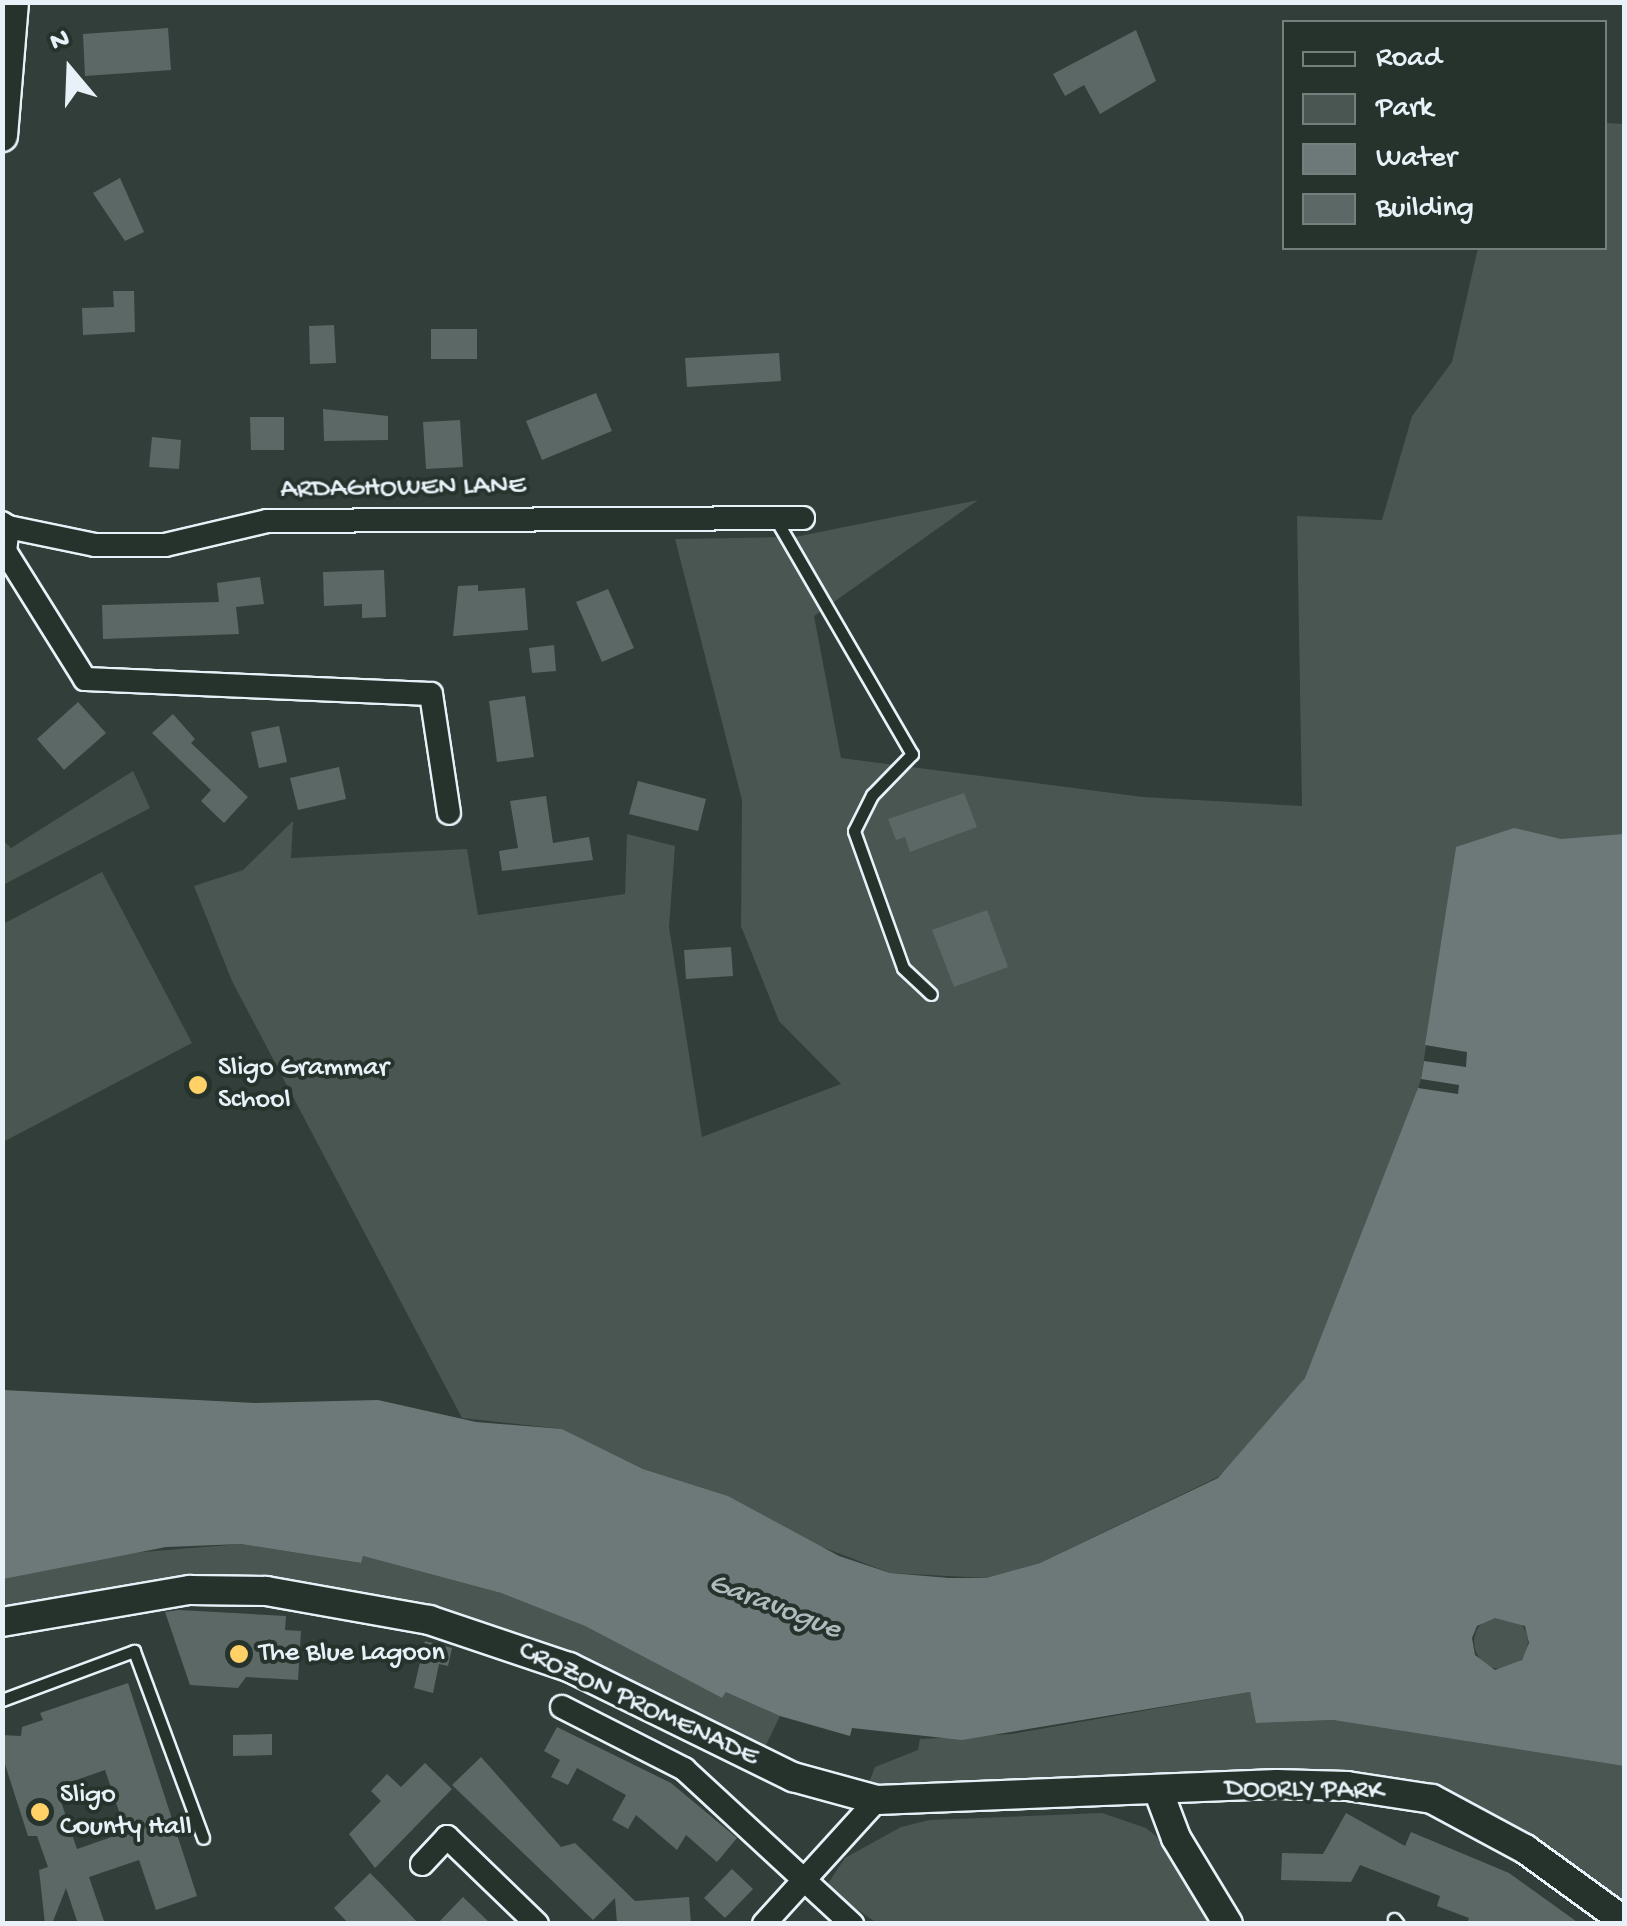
<!DOCTYPE html>
<html>
<head>
<meta charset="utf-8">
<style>
	body { margin:0 }
	#map { position:relative; width:1627px; height:1926px; overflow:hidden; background:#323e39; font-family:"Gochi Hand",sans-serif }
	div>[style] { position:absolute }
	.green>* { inset:0; background:#495651 }
	.round { border-radius:50% }
	.water>* { inset:0; background:#6d7978 }
	.building>* { inset:0; background:#5c6865 }
	.roads { filter:drop-shadow(2px 0 #e8f1f8) drop-shadow(-2px 0 #e8f1f8) drop-shadow(0 2px #e8f1f8) drop-shadow(0 -2px #e8f1f8) }
	.service>* { height:11px; margin:-5.5px; padding:0 5.5px; transform-origin:5.5px; border-radius:5.5px; background:#26332d }
	.minor>* { height:22px; margin:-11px; padding:0 11px; transform-origin:11px; border-radius:11px; background:#26332d }
	.tertiary>* { height:28px; margin:-14px; padding:0 14px; transform-origin:14px; border-radius:14px; background:#26332d }
	.secondary>* { height:30px; margin:-15px; padding:0 15px; transform-origin:15px; border-radius:15px; background:#26332d }
	.dots>* { width:28px; height:28px; translate:-50% -50%; box-sizing:border-box; border:5px solid #26332d; border-radius:50% }
	span { translate:-50% -50%; white-space:nowrap; text-align:center; line-height:1.15; -webkit-text-stroke:8px #26332d; paint-order:stroke }
	.street-label { font-size:28px; color:#e8f1f8 }
	.poi-label { font-size:28px; color:#e8f1f8 }
	.left { translate:0 -50%; text-align:left }
	.water-label { font-size:30px; color:#b1bbbe; font-style:italic }
	.frame { position:absolute; inset:0; border:5px solid #e8f1f8; pointer-events:none }
	.legend { position:absolute; left:1282px; top:20px; width:325px; height:230px; box-sizing:border-box; background:#26332d; border:2px solid #747f7e; margin:0; padding:12px 18px; list-style:none; font-size:30px; color:#e8f1f8 }
	.legend li { display:flex; align-items:center; gap:20px; height:50px }
	.legend b { width:50px; border:2px solid #747f7e }
	.north { position:absolute; left:20px; top:20px; width:100px; height:100px; -webkit-text-stroke:8px #26332d; paint-order:stroke; rotate:341deg; font-size:28px; font-weight:700; line-height:40px; text-align:center; color:#e8f1f8 }
	.north::after { content:''; display:block; margin:auto; width:35px; height:45px; background:#e8f1f8; clip-path:polygon(50% 0,100% 100%,50% 72%,0 100%) }
</style>
</head>
<body>
<div id="map">
	<div class="green">
		<i style="clip-path:polygon(1605px 123px,1624px 124px,1624px 848px,1456px 847px,1421px 1079px,1399px 1150px,1305px 1378px,1265px 1431px,1218px 1477px,1040px 1563px,986px 1578px,890px 1573px,804px 1540px,728px 1496px,643px 1469px,562px 1429px,462px 1418px,232px 981px,194px 886px,243px 870px,293px 821px,291px 858px,467px 849px,478px 915px,625px 894px,627px 834px,675px 846px,669px 927px,702px 1137px,841px 1084px,779px 1021px,741px 926px,742px 800px,675px 539px,795px 537px,978px 500px,814px 616px,841px 758px,1143px 797px,1302px 806px,1297px 516px,1382px 520px,1412px 416px,1452px 362px,1478px 248px,1604px 248px)"></i>
		<i style="clip-path:polygon(133px 771px,150px 808px,3px 885px,3px 840px,11px 848px)"></i>
		<i style="clip-path:polygon(102px 872px,192px 1043px,3px 1142px,3px 924px)"></i>
		<i style="clip-path:polygon(241px 1544px,360px 1563px,363px 1556px,501px 1593px,585px 1626px,722px 1698px,726px 1691px,780px 1716px,764px 1749px,675px 1710px,610px 1670px,498px 1626px,263px 1577px,143px 1582px,3px 1608px,2px 1579px,105px 1555px)"></i>
		<i class="round" style="left:1474px;top:1615px;width:54px;height:54px"></i>
		<i style="clip-path:polygon(1250px 1692px,1257px 1723px,1333px 1720px,1624px 1766px,1624px 1903px,1505px 1820px,1435px 1789px,1264px 1772px,903px 1791px,868px 1785px,875px 1767px,918px 1750px,920px 1739px,1012px 1734px)"></i>
		<i style="clip-path:polygon(1102px 1813px,1146px 1828px,1167px 1845px,1218px 1923px,877px 1923px,825px 1888px,845px 1858px,901px 1827px,929px 1820px)"></i>
	</div>
	<div class="water">
		<i style="clip-path:polygon(evenodd,1514px 828px,1561px 839px,1624px 834px,1624px 1766px,1333px 1720px,1256px 1723px,1250px 1692px,962px 1740px,852px 1728px,850px 1736px,780px 1716px,726px 1692px,722px 1698px,585px 1626px,501px 1593px,363px 1556px,361px 1563px,241px 1544px,166px 1547px,3px 1579px,3px 1390px,255px 1403px,378px 1400px,476px 1422px,562px 1429px,643px 1469px,728px 1496px,839px 1556px,890px 1573px,949px 1578px,986px 1578px,1040px 1563px,1218px 1478px,1305px 1378px,1418px 1088px,1458px 1094px,1459px 1085px,1421px 1079px,1424px 1061px,1466px 1067px,1467px 1052px,1425px 1045px,1456px 847px,1514px 828px,1495px 1618px,1525px 1626px,1529px 1643px,1522px 1660px,1495px 1670px,1475px 1655px,1472px 1638px,1477px 1626px,1495px 1618px)"></i>
	</div>
	<div class="building">
		<i style="clip-path:polygon(168px 28px,171px 70px,85px 76px,83px 34px)"></i>
		<i style="clip-path:polygon(1136px 30px,1156px 81px,1100px 114px,1084px 85px,1065px 96px,1053px 74px)"></i>
		<i style="clip-path:polygon(120px 178px,144px 232px,125px 241px,93px 193px)"></i>
		<i style="clip-path:polygon(113px 291px,134px 291px,135px 332px,83px 335px,82px 308px,114px 307px)"></i>
		<i style="clip-path:polygon(334px 325px,336px 363px,310px 364px,309px 326px)"></i>
		<i style="clip-path:polygon(431px 329px,477px 329px,477px 359px,431px 359px)"></i>
		<i style="clip-path:polygon(779px 353px,781px 381px,687px 387px,685px 358px)"></i>
		<i style="clip-path:polygon(596px 393px,612px 431px,542px 460px,526px 421px)"></i>
		<i style="clip-path:polygon(323px 409px,388px 416px,388px 440px,324px 441px)"></i>
		<i style="clip-path:polygon(250px 417px,284px 417px,284px 450px,251px 450px)"></i>
		<i style="clip-path:polygon(460px 420px,463px 467px,426px 469px,423px 422px)"></i>
		<i style="clip-path:polygon(152px 437px,181px 440px,179px 469px,149px 467px)"></i>
		<i style="clip-path:polygon(384px 570px,386px 617px,362px 618px,362px 604px,324px 606px,323px 572px)"></i>
		<i style="clip-path:polygon(260px 577px,264px 604px,236px 607px,239px 634px,103px 639px,102px 605px,219px 602px,217px 583px)"></i>
		<i style="clip-path:polygon(478px 585px,478px 591px,525px 588px,528px 630px,453px 636px,458px 586px)"></i>
		<i style="clip-path:polygon(608px 589px,634px 648px,602px 662px,576px 602px)"></i>
		<i style="clip-path:polygon(554px 645px,556px 671px,532px 673px,529px 648px)"></i>
		<i style="clip-path:polygon(525px 696px,534px 757px,497px 762px,489px 701px)"></i>
		<i style="clip-path:polygon(78px 702px,106px 733px,64px 770px,37px 739px)"></i>
		<i style="clip-path:polygon(173px 714px,195px 739px,191px 743px,248px 797px,224px 823px,201px 801px,211px 790px,152px 733px)"></i>
		<i style="clip-path:polygon(279px 726px,287px 762px,259px 768px,251px 732px)"></i>
		<i style="clip-path:polygon(339px 767px,346px 799px,298px 810px,290px 778px)"></i>
		<i style="clip-path:polygon(638px 781px,706px 799px,698px 831px,629px 814px)"></i>
		<i style="clip-path:polygon(964px 793px,977px 827px,910px 852px,905px 837px,896px 840px,888px 819px)"></i>
		<i style="clip-path:polygon(546px 796px,553px 843px,589px 837px,593px 860px,502px 871px,499px 851px,518px 848px,510px 801px)"></i>
		<i style="clip-path:polygon(987px 910px,1008px 967px,954px 987px,932px 930px)"></i>
		<i style="clip-path:polygon(731px 947px,733px 976px,686px 979px,684px 950px)"></i>
		<i style="clip-path:polygon(179px 1610px,286px 1616px,285px 1630px,301px 1631px,298px 1680px,246px 1677px,238px 1688px,190px 1685px,165px 1612px)"></i>
		<i style="clip-path:polygon(425px 1641px,452px 1648px,448px 1666px,439px 1664px,433px 1693px,414px 1688px)"></i>
		<i style="clip-path:polygon(evenodd,128px 1683px,197px 1896px,156px 1910px,139px 1860px,89px 1877px,105px 1924px,78px 1924px,66px 1888px,52px 1924px,45px 1924px,39px 1870px,48px 1867px,37px 1836px,28px 1836px,2px 1755px,2px 1735px,21px 1736px,22px 1727px,43px 1720px,40px 1713px,128px 1683px,105px 1770px,126px 1832px,77px 1849px,56px 1787px,105px 1770px)"></i>
		<i style="clip-path:polygon(557px 1727px,671px 1783px,737px 1838px,717px 1862px,686px 1835px,677px 1850px,636px 1815px,628px 1829px,612px 1820px,626px 1795px,577px 1768px,568px 1785px,551px 1777px,560px 1760px,544px 1751px)"></i>
		<i style="clip-path:polygon(272px 1734px,272px 1755px,233px 1756px,233px 1735px)"></i>
		<i style="clip-path:polygon(481px 1757px,561px 1847px,575px 1843px,635px 1901px,689px 1897px,691px 1924px,617px 1924px,615px 1898px,593px 1920px,452px 1785px)"></i>
		<i style="clip-path:polygon(425px 1763px,452px 1789px,375px 1868px,349px 1834px,381px 1801px,371px 1791px,387px 1774px,401px 1787px)"></i>
		<i style="clip-path:polygon(1346px 1813px,1405px 1846px,1411px 1832px,1509px 1873px,1580px 1924px,1467px 1924px,1469px 1918px,1437px 1906px,1440px 1896px,1360px 1865px,1351px 1882px,1281px 1880px,1282px 1853px,1323px 1854px)"></i>
		<i style="clip-path:polygon(732px 1869px,753px 1889px,725px 1918px,704px 1898px)"></i>
		<i style="clip-path:polygon(370px 1873px,383px 1886px,419px 1924px,349px 1924px,334px 1908px)"></i>
		<i style="clip-path:polygon(463px 1897px,491px 1924px,437px 1924px)"></i>
	</div>
	<div class="roads">
		<div class="service">
			<i style="left:775px;top:518px;width:273px;rotate:59.9deg"></i>
			<i style="left:912px;top:754px;width:57px;rotate:134.3deg"></i>
			<i style="left:872px;top:795px;width:40px;rotate:116.6deg"></i>
			<i style="left:854px;top:831px;width:145px;rotate:70.3deg"></i>
			<i style="left:903px;top:968px;width:38px;rotate:43deg"></i>
			<i style="left:2px;top:1700px;width:141px;rotate:-20.4deg"></i>
			<i style="left:134px;top:1651px;width:199px;rotate:69.7deg"></i>
			<i style="left:1394px;top:1919px;width:6px;rotate:51deg"></i>
		</div>
		<div class="minor">
			<i style="left:2px;top:523px;width:7px;rotate:34deg"></i>
			<i style="left:8px;top:527px;width:24px;rotate:97deg"></i>
			<i style="left:5px;top:551px;width:151px;rotate:58deg"></i>
			<i style="left:85px;top:679px;width:346px;rotate:2.5deg"></i>
			<i style="left:431px;top:694px;width:120px;rotate:81.4deg"></i>
			<i style="left:8px;top:527px;width:89px;rotate:11.7deg"></i>
			<i style="left:95px;top:545px;width:70px"></i>
			<i style="left:165px;top:545px;width:105px;rotate:-13.2deg"></i>
			<i style="left:267px;top:521px;width:536px;rotate:-0.32deg"></i>
			<i style="left:562px;top:1707px;width:137px;rotate:26.9deg"></i>
			<i style="left:684px;top:1769px;width:229px;rotate:42.7deg"></i>
			<i style="left:422px;top:1864px;width:37px;rotate:-47deg"></i>
			<i style="left:447px;top:1837px;width:125px;rotate:44deg"></i>
			<i style="left:764px;top:1924px;width:168px;rotate:-47.7deg"></i>
		</div>
		<div class="tertiary">
			<i style="left:2px;top:1622px;width:191px;rotate:-9.7deg"></i>
			<i style="left:190px;top:1590px;width:76px;rotate:0.8deg"></i>
			<i style="left:266px;top:1591px;width:166px;rotate:10.1deg"></i>
			<i style="left:429px;top:1620px;width:148px;rotate:18.6deg"></i>
			<i style="left:569px;top:1667px;width:250px;rotate:26.2deg"></i>
			<i style="left:793px;top:1777px;width:87px;rotate:15.3deg"></i>
			<i style="left:877px;top:1800px;width:400px;rotate:-2.3deg"></i>
			<i style="left:1277px;top:1784px;width:70px;rotate:1.6deg"></i>
			<i style="left:1347px;top:1786px;width:86px;rotate:8.7deg"></i>
			<i style="left:1432px;top:1799px;width:106px;rotate:28.3deg"></i>
			<i style="left:1525px;top:1849px;width:122px;rotate:36deg"></i>
			<i style="left:1158px;top:1790px;width:51px;rotate:69.4deg"></i>
			<i style="left:1176px;top:1838px;width:100px;rotate:58.8deg"></i>
		</div>
		<div class="secondary">
			<i style="left:2px;top:136px;width:134px;rotate:-85.3deg"></i>
		</div>
	</div>
	<div class="dots">
		<i style="left:198px;top:1085px;background:#ffd166"></i>
		<i style="left:239px;top:1654px;background:#ffd166"></i>
		<i style="left:40px;top:1812px;background:#ffd166"></i>
	</div>
	<div class="street-label">
		<span style="left:403px;top:489px;rotate:-1deg">ARDAGHOWEN LANE</span>
		<span style="left:638px;top:1705px;rotate:25deg">CROZON PROMENADE</span>
		<span style="left:1304px;top:1791px;rotate:1deg">DOORLY PARK</span>
	</div>
	<div class="poi-label">
		<span class="left" style="left:218px;top:1085px">Sligo Grammar<br>School</span>
		<span class="left" style="left:259px;top:1654px">The Blue Lagoon</span>
		<span class="left" style="left:60px;top:1812px">Sligo<br>County Hall</span>
	</div>
	<div class="water-label">
		<span style="left:774px;top:1608px;rotate:21deg">Garavogue</span>
	</div>
	<div class="frame"></div>
	<ul class="legend">
	<li><b style="height:12px;background:#26332d"></b>Road</li>
	<li><b style="height:28px;background:#495651"></b>Park</li>
	<li><b style="height:28px;background:#6d7978"></b>Water</li>
	<li><b style="height:28px;background:#5c6865"></b>Building</li>
	</ul>
	<div class="north">N</div>
</div>
</body>
</html>
